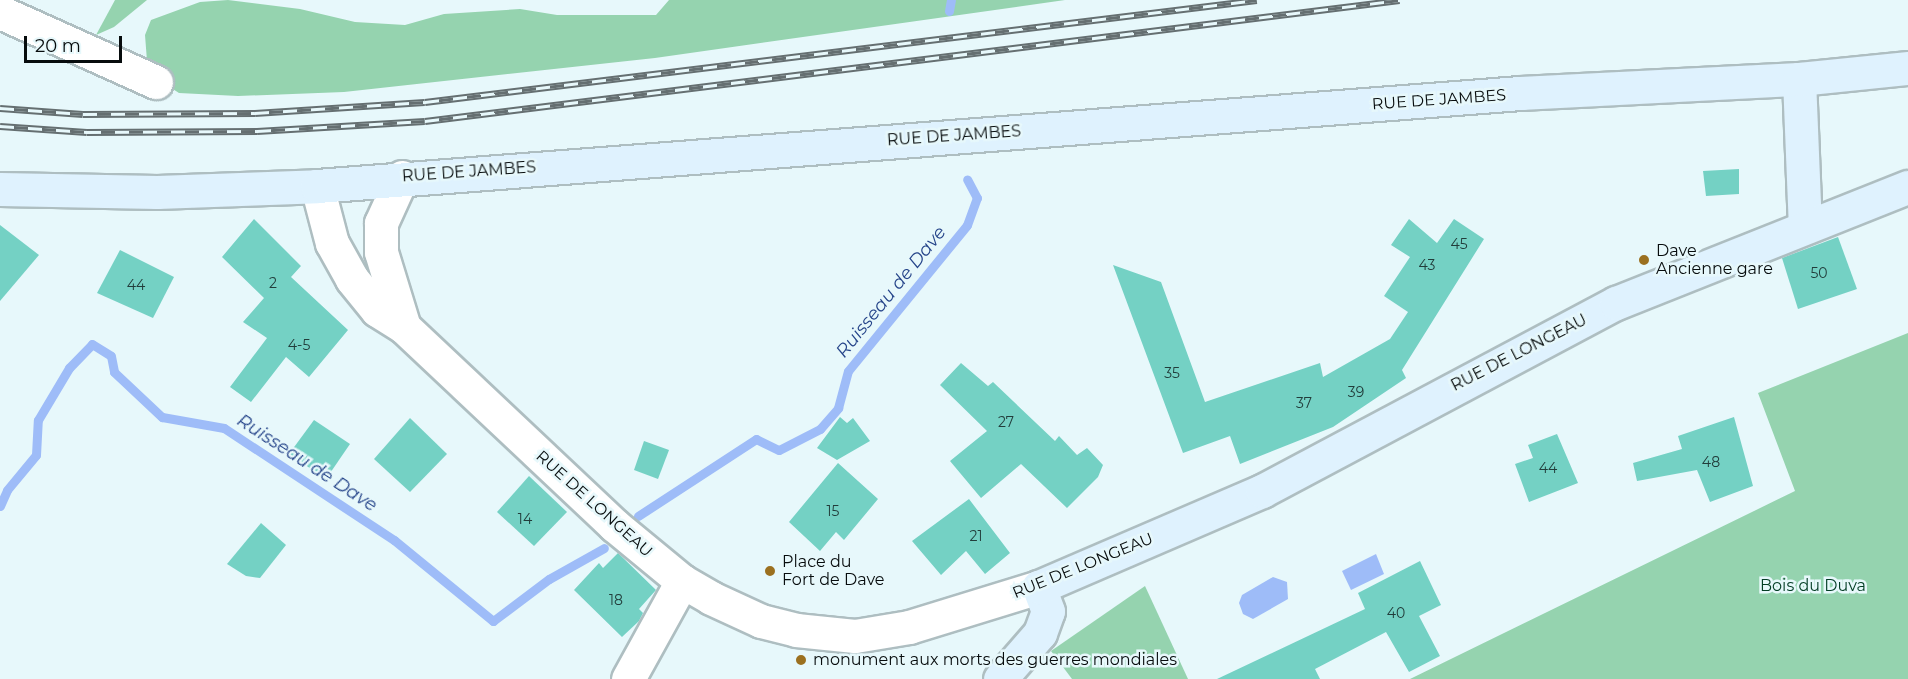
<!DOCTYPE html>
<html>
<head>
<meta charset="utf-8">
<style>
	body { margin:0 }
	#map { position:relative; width:1908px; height:679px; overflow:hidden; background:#e7f8fb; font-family:Montserrat,sans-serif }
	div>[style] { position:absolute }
	.green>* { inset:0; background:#95d3af }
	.water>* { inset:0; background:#9ebcf8 }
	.stream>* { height:9px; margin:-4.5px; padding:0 4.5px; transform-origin:4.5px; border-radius:4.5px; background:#9ebcf8 }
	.building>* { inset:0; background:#74d1c4 }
	.roads { filter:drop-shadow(2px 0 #aebec1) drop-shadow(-2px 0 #aebec1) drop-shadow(0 2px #aebec1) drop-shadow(0 -2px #aebec1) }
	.street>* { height:33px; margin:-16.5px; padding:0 16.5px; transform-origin:16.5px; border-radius:16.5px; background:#fff }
	.secondary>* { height:33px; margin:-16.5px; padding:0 16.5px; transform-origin:16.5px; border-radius:16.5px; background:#dff2fe }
	.rail>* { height:7px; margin-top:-3.5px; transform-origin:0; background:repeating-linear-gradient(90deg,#e7f8fb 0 14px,#656f71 0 28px); box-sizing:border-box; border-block:2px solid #656f71 }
	.dots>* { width:16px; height:16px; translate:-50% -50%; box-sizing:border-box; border:3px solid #e7f8fb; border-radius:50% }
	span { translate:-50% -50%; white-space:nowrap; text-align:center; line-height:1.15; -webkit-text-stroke:5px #e7f8fb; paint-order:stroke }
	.number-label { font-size:14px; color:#223d3b }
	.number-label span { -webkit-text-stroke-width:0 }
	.street-label { font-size:16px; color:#070c0d }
	.poi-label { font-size:16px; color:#070c0d }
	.left { translate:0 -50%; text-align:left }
	.park-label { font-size:16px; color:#033d24 }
	.water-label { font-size:18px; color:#26458a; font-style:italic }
	.scale { position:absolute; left:24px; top:36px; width:98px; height:27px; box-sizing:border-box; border:3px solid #070c0d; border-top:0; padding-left:8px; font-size:18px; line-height:21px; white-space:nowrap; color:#070c0d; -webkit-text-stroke:4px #e7f8fb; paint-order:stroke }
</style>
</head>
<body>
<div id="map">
	<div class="green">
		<i style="clip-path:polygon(115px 0,147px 0,114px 27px,96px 35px)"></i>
		<i style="clip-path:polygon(228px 0,300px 9px,355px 22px,405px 25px,444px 14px,520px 9px,557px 15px,656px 15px,669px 0,1065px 0,655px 58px,344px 92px,238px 96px,179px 93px,159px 80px,147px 61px,145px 35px,151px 20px,200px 2px)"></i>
		<i style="clip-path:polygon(1908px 333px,1908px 679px,1410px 679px,1795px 491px,1758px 393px)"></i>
		<i style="clip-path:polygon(1145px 586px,1188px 679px,1072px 679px,1051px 651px)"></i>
	</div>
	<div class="water">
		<i style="clip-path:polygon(1376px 554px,1384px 574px,1351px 590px,1342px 571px)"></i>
		<i style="clip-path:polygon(1273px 577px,1287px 582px,1288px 599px,1253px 619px,1243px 614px,1239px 603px,1242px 595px)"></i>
	</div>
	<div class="stream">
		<i style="left:949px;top:11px;width:11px;rotate:-80deg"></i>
		<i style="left:0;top:506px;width:17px;rotate:-66deg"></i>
		<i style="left:7px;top:490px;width:45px;rotate:-50.4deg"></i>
		<i style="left:36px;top:455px;width:35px;rotate:-87deg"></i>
		<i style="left:38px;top:420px;width:61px;rotate:-59.2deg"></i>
		<i style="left:69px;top:368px;width:33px;rotate:-46deg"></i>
		<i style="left:92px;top:344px;width:22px;rotate:32deg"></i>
		<i style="left:111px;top:356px;width:16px;rotate:79deg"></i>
		<i style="left:114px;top:372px;width:66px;rotate:43.2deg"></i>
		<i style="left:162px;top:417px;width:63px;rotate:10.1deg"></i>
		<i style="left:224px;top:428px;width:204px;rotate:33.4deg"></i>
		<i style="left:394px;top:540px;width:128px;rotate:39.3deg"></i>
		<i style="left:493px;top:621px;width:70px;rotate:-36.9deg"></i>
		<i style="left:549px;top:579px;width:63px;rotate:-29.4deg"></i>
		<i style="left:638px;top:516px;width:141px;rotate:-33.1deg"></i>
		<i style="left:756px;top:439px;width:25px;rotate:26deg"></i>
		<i style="left:779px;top:450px;width:46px;rotate:-27.1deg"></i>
		<i style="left:820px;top:429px;width:28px;rotate:-49deg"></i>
		<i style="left:838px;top:408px;width:38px;rotate:-75deg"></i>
		<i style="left:848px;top:371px;width:188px;rotate:-50.8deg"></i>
		<i style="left:967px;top:225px;width:29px;rotate:-70deg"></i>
		<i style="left:977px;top:198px;width:21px;rotate:-118deg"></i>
	</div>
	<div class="building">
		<i style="clip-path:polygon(1739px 169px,1739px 194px,1706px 196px,1703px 171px)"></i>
		<i style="clip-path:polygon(254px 219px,301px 266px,291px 277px,348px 330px,309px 377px,286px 357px,251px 402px,230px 387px,267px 338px,243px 322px,264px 298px,222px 257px)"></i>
		<i style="clip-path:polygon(1409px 219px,1437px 243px,1454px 219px,1484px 239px,1402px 370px,1406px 378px,1333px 427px,1240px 464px,1230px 436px,1183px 453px,1113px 265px,1161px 282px,1205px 402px,1320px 363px,1323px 377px,1390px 339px,1408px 312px,1384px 296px,1410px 257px,1391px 245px)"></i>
		<i style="clip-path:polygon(0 225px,39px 255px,0 301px)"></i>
		<i style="clip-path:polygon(1838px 237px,1857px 289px,1798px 309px,1782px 258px)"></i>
		<i style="clip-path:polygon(120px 250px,174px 277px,153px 318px,97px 293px)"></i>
		<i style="clip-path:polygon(961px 363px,988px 386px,993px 382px,1055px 441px,1059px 436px,1077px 455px,1087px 448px,1103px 465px,1098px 477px,1067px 508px,1021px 464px,981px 498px,950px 461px,987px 431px,940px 385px)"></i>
		<i style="clip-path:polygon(840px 417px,847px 423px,853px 418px,870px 441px,837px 460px,817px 448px)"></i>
		<i style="clip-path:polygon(1734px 417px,1753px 486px,1710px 502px,1697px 470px,1637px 481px,1633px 463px,1682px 449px,1678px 436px)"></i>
		<i style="clip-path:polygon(410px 418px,447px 454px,410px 492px,374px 459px)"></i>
		<i style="clip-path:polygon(314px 420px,350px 444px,326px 479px,289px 454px)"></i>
		<i style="clip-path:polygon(1557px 434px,1578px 483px,1529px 502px,1515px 464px,1533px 458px,1528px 445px)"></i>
		<i style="clip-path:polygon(644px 441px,669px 450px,658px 479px,634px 470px)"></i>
		<i style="clip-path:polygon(838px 463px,878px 499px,844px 540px,836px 532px,820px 551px,789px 522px)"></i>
		<i style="clip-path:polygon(529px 476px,567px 512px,534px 546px,497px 512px)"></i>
		<i style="clip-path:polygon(969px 499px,1010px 553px,985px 574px,966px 551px,941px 575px,912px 541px)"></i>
		<i style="clip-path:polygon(261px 523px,286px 545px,260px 578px,246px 576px,227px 564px)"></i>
		<i style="clip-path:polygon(618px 553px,656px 590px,639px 609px,643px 613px,639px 621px,622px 637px,574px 590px,599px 563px,603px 568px)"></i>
		<i style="clip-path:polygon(1420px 561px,1441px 605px,1419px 616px,1440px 656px,1409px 672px,1386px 632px,1315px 669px,1320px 679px,1217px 679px,1365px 609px,1358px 593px)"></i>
	</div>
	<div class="roads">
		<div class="street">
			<i style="left:0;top:12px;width:171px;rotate:24.2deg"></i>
			<i style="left:402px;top:177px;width:51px;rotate:114.5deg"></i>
			<i style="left:381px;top:223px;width:29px;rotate:90deg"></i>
			<i style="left:381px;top:252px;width:78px;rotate:73deg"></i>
			<i style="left:317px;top:186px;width:59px;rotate:75.3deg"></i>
			<i style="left:332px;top:243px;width:41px;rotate:60.9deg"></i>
			<i style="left:352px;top:279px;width:40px;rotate:51deg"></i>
			<i style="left:377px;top:310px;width:32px;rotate:32deg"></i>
			<i style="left:404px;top:327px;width:289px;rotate:43.3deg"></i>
			<i style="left:614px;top:525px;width:88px;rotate:39.5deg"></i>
			<i style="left:682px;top:581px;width:34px;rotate:30deg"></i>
			<i style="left:711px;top:598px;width:55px;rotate:24.7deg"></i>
			<i style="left:761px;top:621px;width:36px;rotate:14deg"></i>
			<i style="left:796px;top:630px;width:59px;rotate:5.8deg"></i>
			<i style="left:855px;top:636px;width:55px;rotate:-9.5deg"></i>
			<i style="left:909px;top:627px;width:136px;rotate:-17.1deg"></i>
			<i style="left:628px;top:679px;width:112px;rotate:-61.1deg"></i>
		</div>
		<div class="secondary">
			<i style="left:1799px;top:79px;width:147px;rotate:87.7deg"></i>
			<i style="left:0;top:189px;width:157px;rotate:1.1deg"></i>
			<i style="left:157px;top:192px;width:160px;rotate:-2.1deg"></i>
			<i style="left:317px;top:186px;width:1207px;rotate:-4.42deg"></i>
			<i style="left:1520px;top:93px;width:279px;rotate:-2.9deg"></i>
			<i style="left:1799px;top:79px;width:110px;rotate:-5.8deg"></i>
			<i style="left:1000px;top:679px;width:61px;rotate:-49deg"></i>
			<i style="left:1040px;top:633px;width:23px;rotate:-70deg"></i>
			<i style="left:1048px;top:611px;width:26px;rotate:-111deg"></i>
			<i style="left:1039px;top:587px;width:243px;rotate:-23.3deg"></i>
			<i style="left:1262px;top:491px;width:401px;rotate:-28deg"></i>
			<i style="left:1616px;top:303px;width:314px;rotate:-21.7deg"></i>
		</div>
	</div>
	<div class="rail">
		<i style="left:0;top:108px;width:83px;rotate:4.1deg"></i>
		<i style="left:83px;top:114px;width:172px;rotate:-0.3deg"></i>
		<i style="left:255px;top:113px;width:170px;rotate:-3.7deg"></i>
		<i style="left:425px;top:102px;width:838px;rotate:-6.99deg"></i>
		<i style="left:0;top:126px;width:87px;rotate:3.9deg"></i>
		<i style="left:87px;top:132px;width:170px;rotate:-0.3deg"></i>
		<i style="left:257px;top:131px;width:168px;rotate:-3.4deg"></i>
		<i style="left:425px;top:121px;width:982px;rotate:-7.07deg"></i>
	</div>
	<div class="dots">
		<i style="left:1644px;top:260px;background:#9b701f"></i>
		<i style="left:770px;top:571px;background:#9b701f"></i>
		<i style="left:801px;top:660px;background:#9b701f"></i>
	</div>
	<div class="number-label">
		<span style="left:1459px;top:244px">45</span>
		<span style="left:1427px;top:265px">43</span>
		<span style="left:1819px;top:273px">50</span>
		<span style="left:273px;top:283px">2</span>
		<span style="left:136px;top:285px">44</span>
		<span style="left:299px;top:345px">4-5</span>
		<span style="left:1172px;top:373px">35</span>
		<span style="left:1356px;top:392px">39</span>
		<span style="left:1304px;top:403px">37</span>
		<span style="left:1006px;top:422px">27</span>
		<span style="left:1711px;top:462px">48</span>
		<span style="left:1548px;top:468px">44</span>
		<span style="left:833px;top:511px">15</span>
		<span style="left:525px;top:519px">14</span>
		<span style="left:976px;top:536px">21</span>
		<span style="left:616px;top:600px">18</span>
		<span style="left:1396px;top:613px">40</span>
	</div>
	<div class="street-label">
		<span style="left:1439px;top:100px;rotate:-4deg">RUE DE JAMBES</span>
		<span style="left:954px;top:136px;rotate:-4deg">RUE DE JAMBES</span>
		<span style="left:469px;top:172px;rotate:-4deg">RUE DE JAMBES</span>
		<span style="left:1519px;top:353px;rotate:-27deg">RUE DE LONGEAU</span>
		<span style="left:594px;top:504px;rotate:42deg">RUE DE LONGEAU</span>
		<span style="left:1083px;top:566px;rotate:-22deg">RUE DE LONGEAU</span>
	</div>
	<div class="poi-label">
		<span class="left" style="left:1656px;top:260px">Dave<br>Ancienne gare</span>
		<span class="left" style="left:782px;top:571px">Place du<br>Fort de Dave</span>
		<span class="left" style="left:813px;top:660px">monument aux morts des guerres mondiales</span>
	</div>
	<div class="park-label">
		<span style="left:1813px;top:586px">Bois du Duva</span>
	</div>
	<div class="water-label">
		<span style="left:891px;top:292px;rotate:-51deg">Ruisseau de Dave</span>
		<span style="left:307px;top:463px;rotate:33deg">Ruisseau de Dave</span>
	</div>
	<div class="scale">20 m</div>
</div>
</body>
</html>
